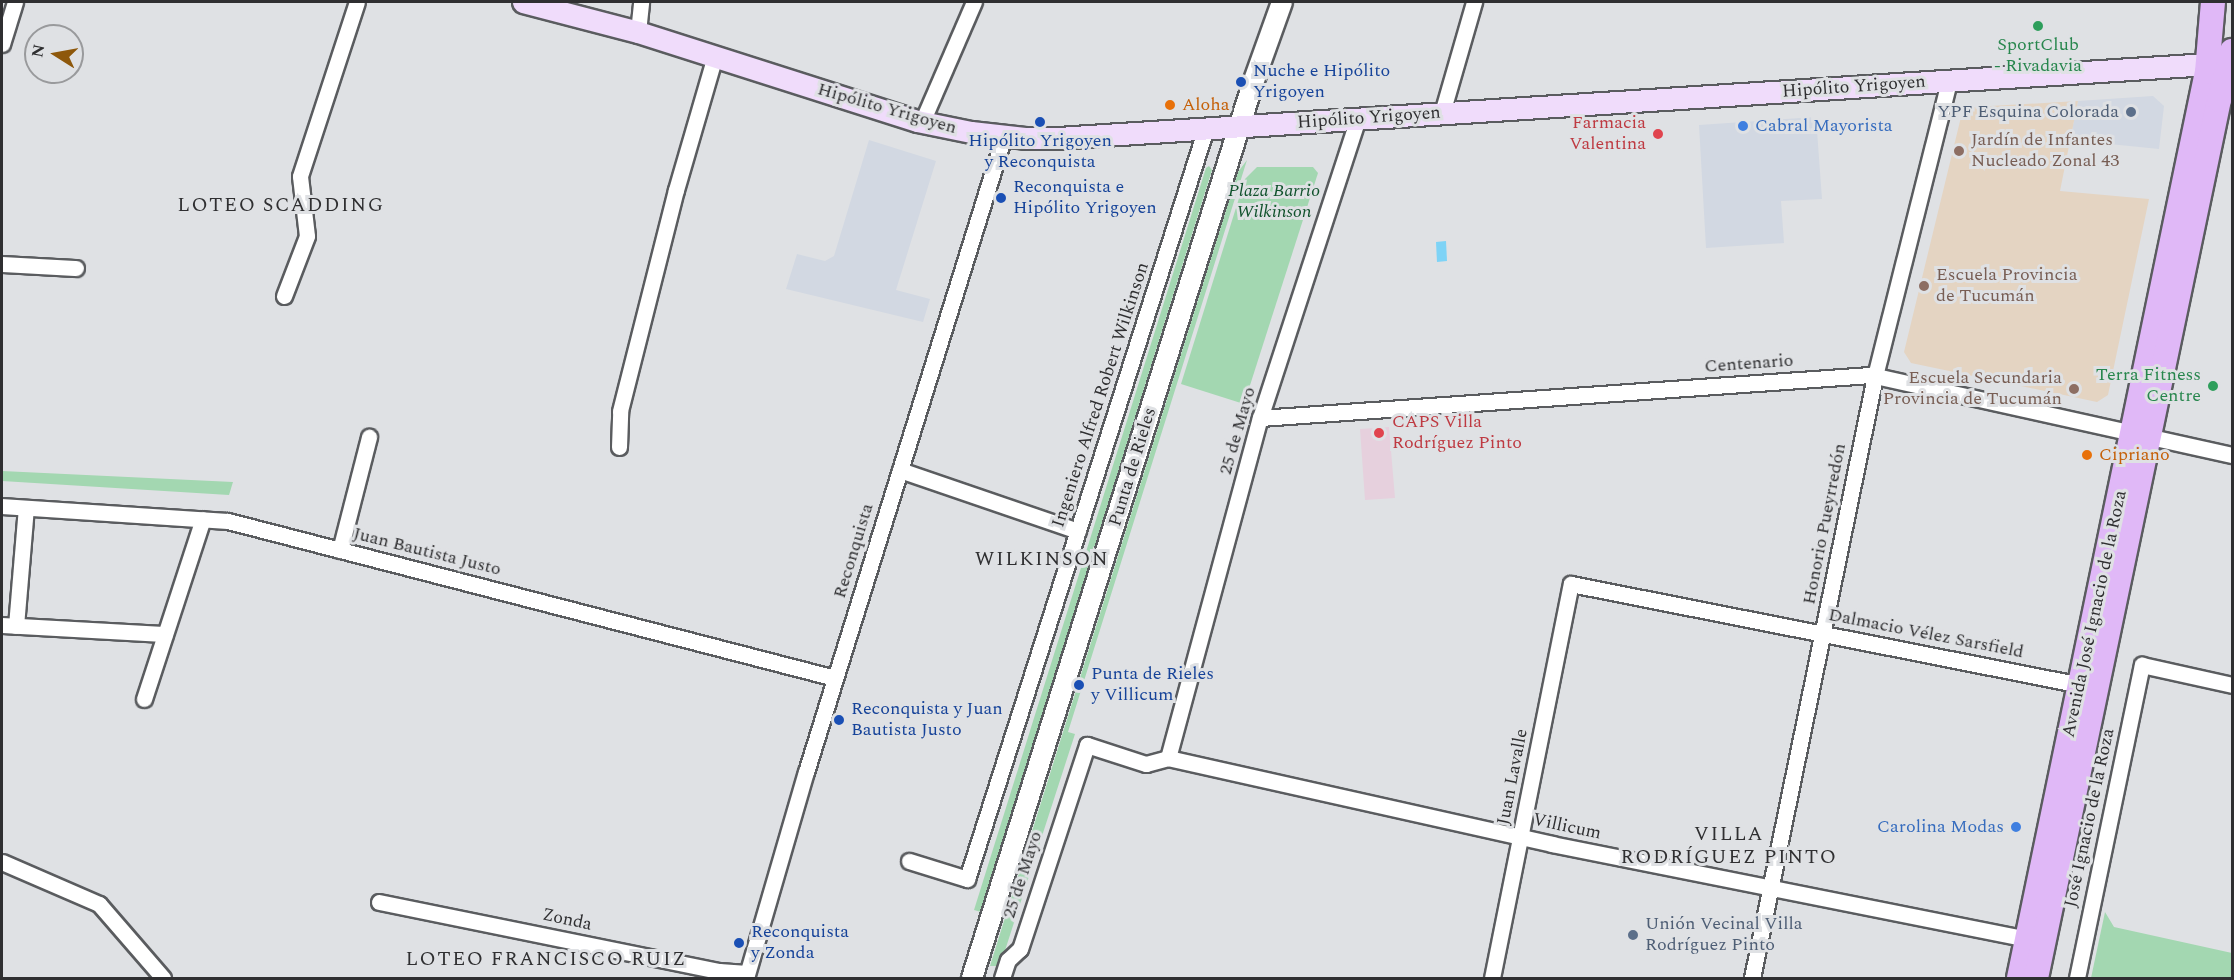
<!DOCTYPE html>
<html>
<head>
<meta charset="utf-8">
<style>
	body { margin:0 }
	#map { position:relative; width:2234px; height:980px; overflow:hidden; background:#dfe1e4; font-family:Spectral,serif }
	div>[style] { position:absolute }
	.built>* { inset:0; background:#d2d8e2 }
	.education>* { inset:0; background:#e4d4c2 }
	.medical>* { inset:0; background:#e6d0dd }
	.green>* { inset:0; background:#a3d7b1 }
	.water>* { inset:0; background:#7ed3f6 }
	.roads { filter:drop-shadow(2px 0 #5a5c5f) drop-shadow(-2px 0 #5a5c5f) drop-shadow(0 2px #5a5c5f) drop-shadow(0 -2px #5a5c5f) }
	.minor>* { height:15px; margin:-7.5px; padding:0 7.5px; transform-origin:7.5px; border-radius:7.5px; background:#fff }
	.tertiary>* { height:20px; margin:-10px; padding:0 10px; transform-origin:10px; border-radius:10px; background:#fff }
	.secondary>* { height:21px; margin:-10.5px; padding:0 10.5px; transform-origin:10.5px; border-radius:10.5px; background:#f0dcfb }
	.primary>* { height:24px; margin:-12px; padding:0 12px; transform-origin:12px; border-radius:12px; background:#e0b8f7 }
	.dots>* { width:16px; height:16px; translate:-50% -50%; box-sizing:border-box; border:3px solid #dfe1e4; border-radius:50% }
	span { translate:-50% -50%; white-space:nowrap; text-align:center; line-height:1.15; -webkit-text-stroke:6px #dfe1e4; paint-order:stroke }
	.leisure-label { font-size:18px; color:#27864d }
	.right { translate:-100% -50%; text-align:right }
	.transit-label { font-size:18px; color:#164399 }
	.left { translate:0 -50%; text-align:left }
	.street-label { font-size:18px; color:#2f2f31 }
	.food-label { font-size:18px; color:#c56008 }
	.service-label { font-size:18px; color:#4e5e75 }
	.health-label { font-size:18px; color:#be3a42 }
	.shop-label { font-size:18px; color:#366cbe }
	.education-label { font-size:18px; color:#785e54 }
	.park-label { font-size:18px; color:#10522c; font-style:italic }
	.neighbourhood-label { font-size:20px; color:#2f2f31; letter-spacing:1.5px }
	.frame { position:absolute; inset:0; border:3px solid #2f2f31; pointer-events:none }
	.north { position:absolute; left:24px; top:24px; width:60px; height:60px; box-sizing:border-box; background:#dfe1e4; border:2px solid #999a9c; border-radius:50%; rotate:281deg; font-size:16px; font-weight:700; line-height:24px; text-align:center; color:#2f2f31 }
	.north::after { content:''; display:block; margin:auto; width:21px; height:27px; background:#8e580b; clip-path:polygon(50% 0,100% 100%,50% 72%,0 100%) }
</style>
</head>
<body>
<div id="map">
	<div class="built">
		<i style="clip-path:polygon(2153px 96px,2164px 106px,2159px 149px,2070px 140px,2078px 101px)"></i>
		<i style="clip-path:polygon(1816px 117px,1822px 199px,1781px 201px,1784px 243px,1706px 248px,1699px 125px)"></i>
		<i style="clip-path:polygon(869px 140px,936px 161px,896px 290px,930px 299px,923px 322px,786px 289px,797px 254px,825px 261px,834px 256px)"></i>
	</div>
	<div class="education">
		<i style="clip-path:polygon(2078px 101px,2060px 191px,2149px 199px,2108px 395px,2097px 402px,1911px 363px,1904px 352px,1961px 117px,1973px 107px)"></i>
	</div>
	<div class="medical">
		<i style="clip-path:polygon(1389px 427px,1395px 498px,1365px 500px,1360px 429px)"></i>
	</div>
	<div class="green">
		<i style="clip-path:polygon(1247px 160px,1068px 732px,1075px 734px,1000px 966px,990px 966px,1238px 172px)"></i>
		<i style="clip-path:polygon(1209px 166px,1212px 170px,981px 912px,974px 910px,1206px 168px)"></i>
		<i style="clip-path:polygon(1257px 167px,1313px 167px,1318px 173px,1244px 404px,1181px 384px,1245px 179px)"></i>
		<i style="clip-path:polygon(2px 471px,233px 482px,229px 495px,2px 481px)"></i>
		<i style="clip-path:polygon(2105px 912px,2114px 927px,2232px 953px,2232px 978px,2091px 978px)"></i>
	</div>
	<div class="water">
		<i style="clip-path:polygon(1446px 241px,1447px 261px,1437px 262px,1436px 242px)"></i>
	</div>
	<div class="roads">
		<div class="minor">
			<i style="left:638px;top:32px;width:30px;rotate:-84deg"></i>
			<i style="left:2px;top:44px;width:44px;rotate:-72.8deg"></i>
			<i style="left:1442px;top:113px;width:116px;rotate:-73.9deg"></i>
			<i style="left:922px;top:122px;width:131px;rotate:-66.6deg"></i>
			<i style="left:2px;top:264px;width:74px;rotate:3.1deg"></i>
			<i style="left:284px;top:296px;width:64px;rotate:-69deg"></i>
			<i style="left:307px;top:236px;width:60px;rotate:-96.7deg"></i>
			<i style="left:300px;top:176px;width:183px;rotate:-71.9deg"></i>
			<i style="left:1260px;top:418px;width:613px;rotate:-4.03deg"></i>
			<i style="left:1871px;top:375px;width:370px;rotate:12.5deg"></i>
			<i style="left:619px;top:447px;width:36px;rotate:-88deg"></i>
			<i style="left:620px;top:411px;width:228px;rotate:-75.8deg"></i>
			<i style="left:676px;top:190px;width:140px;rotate:-73.8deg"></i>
			<i style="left:900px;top:470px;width:188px;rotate:18.9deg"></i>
			<i style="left:2px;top:506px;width:226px;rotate:3.8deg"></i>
			<i style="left:228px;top:521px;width:627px;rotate:14.5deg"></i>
			<i style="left:340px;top:550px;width:117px;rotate:-75.6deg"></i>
			<i style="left:2px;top:625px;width:163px;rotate:3.2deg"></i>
			<i style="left:16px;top:626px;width:118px;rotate:-85.2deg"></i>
			<i style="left:144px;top:699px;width:189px;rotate:-71.9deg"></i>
			<i style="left:1168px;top:758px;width:352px;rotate:-74.9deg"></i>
			<i style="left:1260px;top:418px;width:316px;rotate:-71.9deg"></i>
			<i style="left:909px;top:861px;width:61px;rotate:17.2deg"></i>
			<i style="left:967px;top:879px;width:788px;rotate:-72.35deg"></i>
			<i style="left:2px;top:862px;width:106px;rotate:23.4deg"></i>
			<i style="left:99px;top:904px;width:98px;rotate:49.1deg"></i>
			<i style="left:379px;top:902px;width:347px;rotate:11.5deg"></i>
			<i style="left:719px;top:971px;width:28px;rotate:4deg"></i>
			<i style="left:746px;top:978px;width:215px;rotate:-73.8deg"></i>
			<i style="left:806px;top:772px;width:666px;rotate:-72.71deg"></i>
			<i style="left:1002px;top:978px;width:19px;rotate:-72deg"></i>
			<i style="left:1008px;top:960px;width:16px;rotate:-43deg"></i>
			<i style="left:1020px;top:949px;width:215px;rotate:-71.8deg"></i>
			<i style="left:1087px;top:745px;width:62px;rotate:17.9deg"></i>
			<i style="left:1146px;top:764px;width:23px;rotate:-15deg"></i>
			<i style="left:1168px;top:758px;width:394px;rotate:12.6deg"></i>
			<i style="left:1552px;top:844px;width:491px;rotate:11.3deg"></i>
			<i style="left:1492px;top:978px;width:402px;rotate:-78.7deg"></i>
			<i style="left:1571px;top:584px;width:525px;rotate:11.2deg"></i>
			<i style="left:1752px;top:978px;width:614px;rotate:-78.45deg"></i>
			<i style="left:1875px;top:376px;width:304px;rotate:-75.9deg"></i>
			<i style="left:2077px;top:978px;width:320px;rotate:-78.3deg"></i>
			<i style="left:2142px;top:665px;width:92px;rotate:12.5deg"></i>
		</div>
		<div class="tertiary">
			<i style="left:972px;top:978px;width:935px;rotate:-72.57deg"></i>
			<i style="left:1252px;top:86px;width:89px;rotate:-70.3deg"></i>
		</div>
		<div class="secondary">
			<i style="left:523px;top:2px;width:119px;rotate:14.6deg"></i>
			<i style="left:638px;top:32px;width:293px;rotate:17.7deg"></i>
			<i style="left:917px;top:121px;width:55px;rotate:11.5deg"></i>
			<i style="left:971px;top:132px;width:54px;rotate:6.3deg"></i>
			<i style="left:1025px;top:138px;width:33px"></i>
			<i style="left:1058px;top:138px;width:1167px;rotate:-3.68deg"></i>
		</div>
		<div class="primary">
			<i style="left:2019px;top:978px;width:925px;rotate:-78.28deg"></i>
			<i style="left:2207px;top:72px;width:70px;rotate:-85.1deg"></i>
			<i style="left:2036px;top:978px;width:897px;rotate:-78.23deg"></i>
			<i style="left:2219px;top:100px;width:51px;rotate:-75.1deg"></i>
		</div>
	</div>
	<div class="dots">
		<i style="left:2038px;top:26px;background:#2e9e5b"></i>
		<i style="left:1241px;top:82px;background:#1a4fb4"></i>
		<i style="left:1170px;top:105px;background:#e8710a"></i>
		<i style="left:2131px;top:112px;background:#5c6f8a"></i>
		<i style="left:1040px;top:122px;background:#1a4fb4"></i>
		<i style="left:1743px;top:126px;background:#3f7fe0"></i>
		<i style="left:1658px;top:134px;background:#e0444e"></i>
		<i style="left:1959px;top:151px;background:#8d6e63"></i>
		<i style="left:1001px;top:198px;background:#1a4fb4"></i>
		<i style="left:1924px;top:286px;background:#8d6e63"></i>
		<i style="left:2213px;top:386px;background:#2e9e5b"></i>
		<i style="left:2074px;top:389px;background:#8d6e63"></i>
		<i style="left:1379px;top:433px;background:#e0444e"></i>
		<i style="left:2087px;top:455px;background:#e8710a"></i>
		<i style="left:1079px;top:685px;background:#1a4fb4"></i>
		<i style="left:839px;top:720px;background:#1a4fb4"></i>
		<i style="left:2016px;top:827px;background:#3f7fe0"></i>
		<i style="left:1633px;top:935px;background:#5c6f8a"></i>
		<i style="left:739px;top:943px;background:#1a4fb4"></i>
	</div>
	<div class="leisure-label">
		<span style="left:2038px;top:56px">SportClub<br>- Rivadavia</span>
		<span class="right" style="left:2201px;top:386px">Terra Fitness<br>Centre</span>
	</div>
	<div class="transit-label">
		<span class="left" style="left:1253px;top:82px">Nuche e Hipólito<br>Yrigoyen</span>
		<span style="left:1040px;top:152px">Hipólito Yrigoyen<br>y Reconquista</span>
		<span class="left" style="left:1013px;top:198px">Reconquista e<br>Hipólito Yrigoyen</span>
		<span class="left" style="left:1091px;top:685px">Punta de Rieles<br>y Villicum</span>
		<span class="left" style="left:851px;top:720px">Reconquista y Juan<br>Bautista Justo</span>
		<span class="left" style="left:751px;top:943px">Reconquista<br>y Zonda</span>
	</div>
	<div class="street-label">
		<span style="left:1854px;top:87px;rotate:-4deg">Hipólito Yrigoyen</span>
		<span style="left:887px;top:109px;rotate:16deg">Hipólito Yrigoyen</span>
		<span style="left:1369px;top:118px;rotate:-4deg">Hipólito Yrigoyen</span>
		<span style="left:1749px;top:364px;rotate:-4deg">Centenario</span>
		<span style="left:1101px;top:395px;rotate:-72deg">Ingeniero Alfred Robert Wilkinson</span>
		<span style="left:1238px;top:431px;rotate:-74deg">25 de Mayo</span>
		<span style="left:1133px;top:467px;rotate:-73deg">Punta de Rieles</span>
		<span style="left:1825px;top:524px;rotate:-79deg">Honorio Pueyrredón</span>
		<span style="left:854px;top:551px;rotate:-73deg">Reconquista</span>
		<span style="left:427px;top:552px;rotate:14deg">Juan Bautista Justo</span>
		<span style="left:2095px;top:614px;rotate:-78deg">Avenida José Ignacio de la Roza</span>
		<span style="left:1926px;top:634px;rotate:11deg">Dalmacio Vélez Sarsfield</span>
		<span style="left:1513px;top:777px;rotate:-79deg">Juan Lavalle</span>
		<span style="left:2090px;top:818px;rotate:-78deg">José Ignacio de la Roza</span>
		<span style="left:1567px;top:827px;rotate:12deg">Villicum</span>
		<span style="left:1023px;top:875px;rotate:-72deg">25 de Mayo</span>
		<span style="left:567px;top:920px;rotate:12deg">Zonda</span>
	</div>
	<div class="food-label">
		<span class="left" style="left:1182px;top:105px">Aloha</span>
		<span class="left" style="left:2099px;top:455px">Cipriano</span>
	</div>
	<div class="service-label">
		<span class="right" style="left:2119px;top:112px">YPF Esquina Colorada</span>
		<span class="left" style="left:1645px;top:935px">Unión Vecinal Villa<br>Rodríguez Pinto</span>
	</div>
	<div class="health-label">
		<span class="right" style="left:1646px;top:134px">Farmacia<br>Valentina</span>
		<span class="left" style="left:1392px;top:433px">CAPS Villa<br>Rodríguez Pinto</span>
	</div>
	<div class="shop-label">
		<span class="left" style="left:1755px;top:126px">Cabral Mayorista</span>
		<span class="right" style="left:2004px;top:827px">Carolina Modas</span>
	</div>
	<div class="education-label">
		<span class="left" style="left:1971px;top:151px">Jardín de Infantes<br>Nucleado Zonal 43</span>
		<span class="left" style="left:1936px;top:286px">Escuela Provincia<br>de Tucumán</span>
		<span class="right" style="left:2062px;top:389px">Escuela Secundaria<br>Provincia de Tucumán</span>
	</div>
	<div class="park-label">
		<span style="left:1274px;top:202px">Plaza Barrio<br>Wilkinson</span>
	</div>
	<div class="neighbourhood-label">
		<span style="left:281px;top:205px">LOTEO SCADDING</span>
		<span style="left:1042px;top:559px">WILKINSON</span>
		<span style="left:1729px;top:846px">VILLA<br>RODRÍGUEZ PINTO</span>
		<span style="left:546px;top:959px">LOTEO FRANCISCO RUIZ</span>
	</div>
	<div class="frame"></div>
	<div class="north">N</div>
</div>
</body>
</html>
